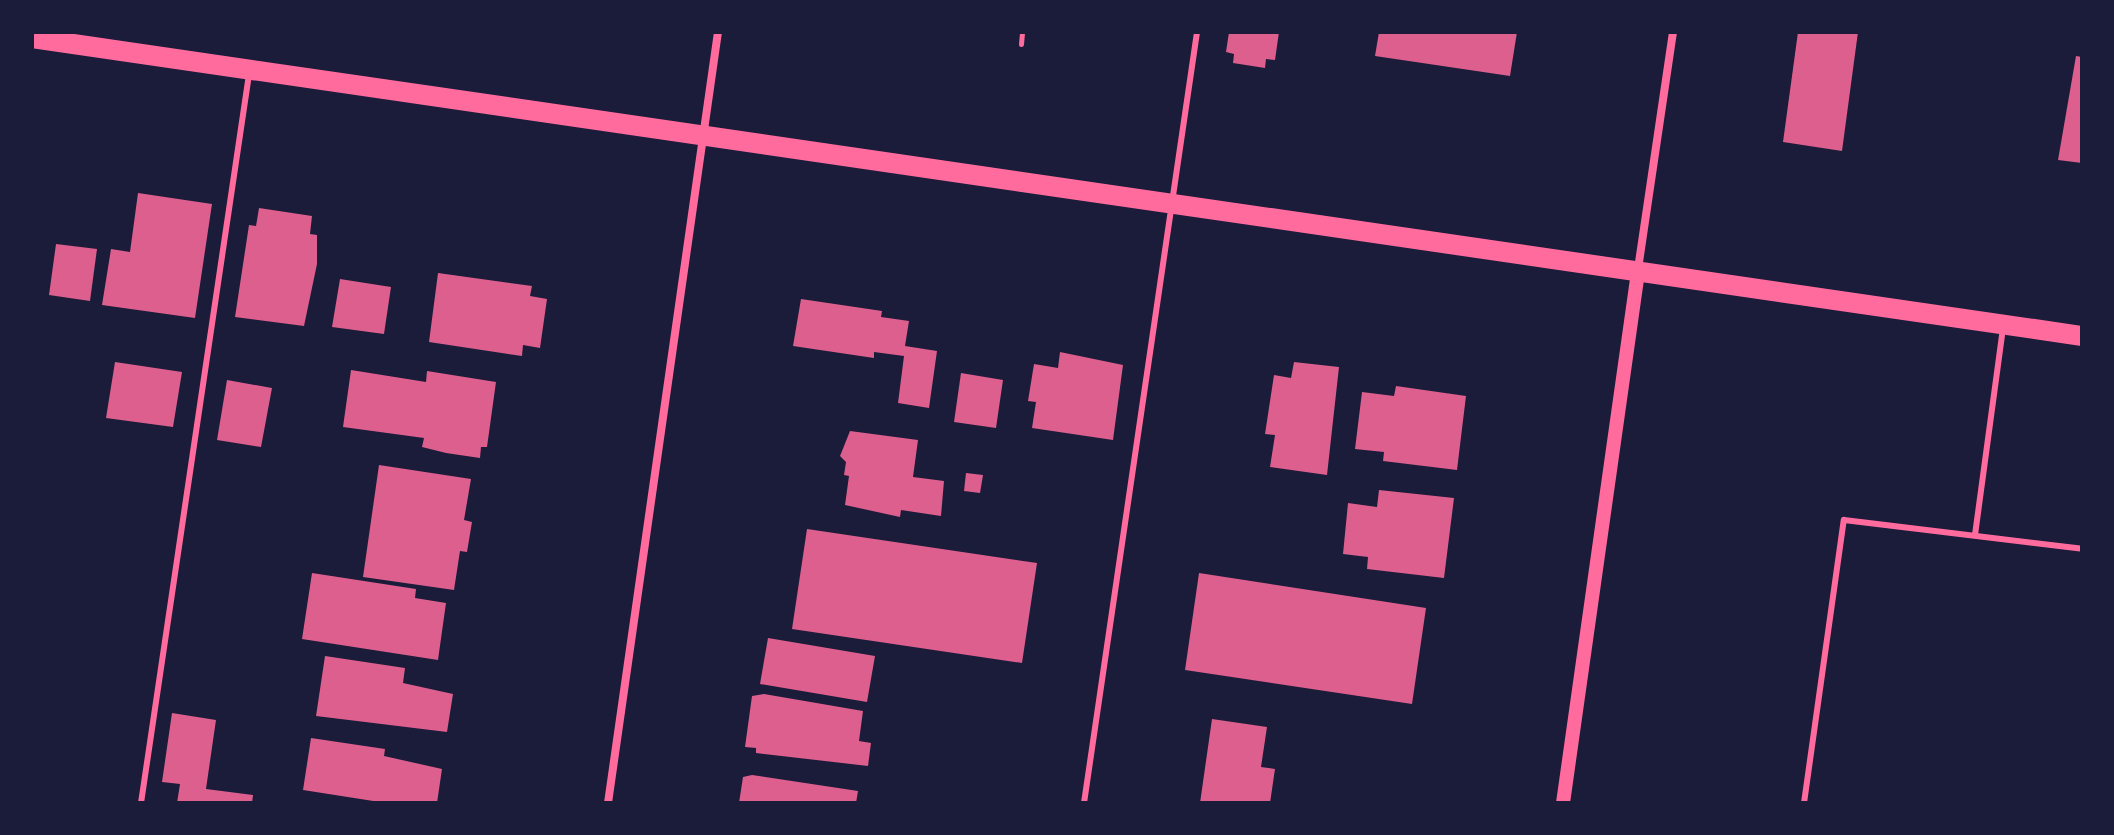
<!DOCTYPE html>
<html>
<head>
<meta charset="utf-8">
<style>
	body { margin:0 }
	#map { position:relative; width:2114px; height:835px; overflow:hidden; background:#1b1b3a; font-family:"Crimson Pro",serif }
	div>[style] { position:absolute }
	.building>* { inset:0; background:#dd5f8e }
	.path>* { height:5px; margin:-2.5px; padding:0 2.5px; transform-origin:2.5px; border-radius:2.5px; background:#ff6b9d }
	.service>* { height:6px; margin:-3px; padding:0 3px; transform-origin:3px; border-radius:3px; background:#ff6b9d }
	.minor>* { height:8px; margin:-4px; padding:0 4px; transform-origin:4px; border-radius:4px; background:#ff6b9d }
	.tertiary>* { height:14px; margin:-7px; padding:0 7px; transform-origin:7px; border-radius:7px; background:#ff6b9d }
	.primary>* { height:20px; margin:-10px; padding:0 10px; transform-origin:10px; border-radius:10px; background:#ff6b9d }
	span { translate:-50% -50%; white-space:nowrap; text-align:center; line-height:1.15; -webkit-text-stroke:7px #1b1b3a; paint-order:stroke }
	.frame { position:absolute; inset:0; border:34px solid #1b1b3a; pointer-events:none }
</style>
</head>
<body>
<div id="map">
	<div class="building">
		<i style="clip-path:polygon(1229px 32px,1279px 32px,1275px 60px,1266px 59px,1265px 68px,1233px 63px,1234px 54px,1226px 52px)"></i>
		<i style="clip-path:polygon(1379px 32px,1517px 32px,1510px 76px,1375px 56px)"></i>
		<i style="clip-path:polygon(1798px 32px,1858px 32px,1842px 151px,1783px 142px)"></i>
		<i style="clip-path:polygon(2076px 56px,2082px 57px,2082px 163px,2058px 160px)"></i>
		<i style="clip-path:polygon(138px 193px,212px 204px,195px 318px,102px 305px,111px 249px,130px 252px)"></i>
		<i style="clip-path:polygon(259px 208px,312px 216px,310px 234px,317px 235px,317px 264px,304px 326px,235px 317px,249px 225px,256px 226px)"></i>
		<i style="clip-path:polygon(56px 244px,97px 249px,90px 301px,49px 295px)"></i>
		<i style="clip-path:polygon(438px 273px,532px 286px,530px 296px,547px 299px,540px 348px,523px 345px,522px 356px,429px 342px)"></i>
		<i style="clip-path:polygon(340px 279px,391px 287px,384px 334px,332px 327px)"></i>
		<i style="clip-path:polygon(801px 299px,882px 311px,881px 317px,909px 321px,905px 346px,937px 351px,929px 408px,898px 403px,904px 356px,874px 352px,874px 358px,793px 346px)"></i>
		<i style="clip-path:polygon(1060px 352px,1123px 365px,1113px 440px,1032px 428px,1036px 402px,1028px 401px,1034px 364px,1058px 368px)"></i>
		<i style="clip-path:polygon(115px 362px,182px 372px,173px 427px,106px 418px)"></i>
		<i style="clip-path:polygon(1294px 362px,1339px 367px,1327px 475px,1270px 467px,1275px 435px,1265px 434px,1274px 375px,1291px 378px)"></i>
		<i style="clip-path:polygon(351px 370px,426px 382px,427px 371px,496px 382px,487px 447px,481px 447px,480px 458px,446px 453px,422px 447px,424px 438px,343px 427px)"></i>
		<i style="clip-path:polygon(961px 373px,1003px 380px,996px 428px,954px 422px)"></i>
		<i style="clip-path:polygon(227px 380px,272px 388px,261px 447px,217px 440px)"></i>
		<i style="clip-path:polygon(1396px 386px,1466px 396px,1457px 470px,1383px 461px,1384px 452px,1355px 449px,1362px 392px,1394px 396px)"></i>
		<i style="clip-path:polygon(850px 431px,918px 440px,913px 477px,944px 481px,941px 516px,901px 510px,900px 517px,845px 505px,849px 476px,844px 475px,846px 462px,840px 456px)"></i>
		<i style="clip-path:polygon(379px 465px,471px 479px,464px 520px,472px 522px,467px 552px,460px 551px,454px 590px,363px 577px)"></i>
		<i style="clip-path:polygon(966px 473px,983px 475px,980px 493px,964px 491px)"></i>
		<i style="clip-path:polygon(1379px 490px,1454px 498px,1444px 578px,1367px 569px,1368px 557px,1343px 554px,1348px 503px,1377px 507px)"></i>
		<i style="clip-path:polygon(807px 529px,1037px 563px,1022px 663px,792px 629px)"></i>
		<i style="clip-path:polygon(312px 573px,416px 589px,415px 598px,446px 603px,438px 660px,302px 639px)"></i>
		<i style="clip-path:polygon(1199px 573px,1426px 608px,1412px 704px,1185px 670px)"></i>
		<i style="clip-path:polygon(768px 638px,875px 656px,867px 702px,760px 684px)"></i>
		<i style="clip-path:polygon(325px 656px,405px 668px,403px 683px,453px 694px,447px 732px,316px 716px)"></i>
		<i style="clip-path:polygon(764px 694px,863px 711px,859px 741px,871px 743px,868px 766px,756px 753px,756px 748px,745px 747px,752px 696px)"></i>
		<i style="clip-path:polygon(172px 713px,216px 720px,206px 789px,253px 795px,252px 803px,177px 803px,180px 784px,162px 782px)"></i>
		<i style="clip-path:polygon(1212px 719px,1267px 727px,1261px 767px,1275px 769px,1270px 803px,1200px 803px)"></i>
		<i style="clip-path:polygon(311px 738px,385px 749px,384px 756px,442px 769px,437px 803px,386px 803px,303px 790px)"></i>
		<i style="clip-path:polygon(752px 775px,858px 791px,856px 803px,739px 803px,743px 777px)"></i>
	</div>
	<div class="path">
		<i style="left:1021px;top:44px;width:12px;rotate:-85deg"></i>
	</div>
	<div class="service">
		<i style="left:1975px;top:535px;width:209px;rotate:-82.3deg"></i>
		<i style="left:141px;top:803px;width:737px;rotate:-81.57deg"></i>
		<i style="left:1084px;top:803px;width:779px;rotate:-81.66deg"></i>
		<i style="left:1804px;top:803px;width:286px;rotate:-82deg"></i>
		<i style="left:1844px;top:520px;width:240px;rotate:6.9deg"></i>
	</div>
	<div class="minor">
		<i style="left:1638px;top:269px;width:240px;rotate:-81.6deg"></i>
		<i style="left:608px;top:803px;width:779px;rotate:-81.88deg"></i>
	</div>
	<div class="tertiary">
		<i style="left:1563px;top:803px;width:536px;rotate:-81.96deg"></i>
	</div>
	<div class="primary">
		<i style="left:32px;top:38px;width:2072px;rotate:8.27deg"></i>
	</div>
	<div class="frame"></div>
</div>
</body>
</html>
